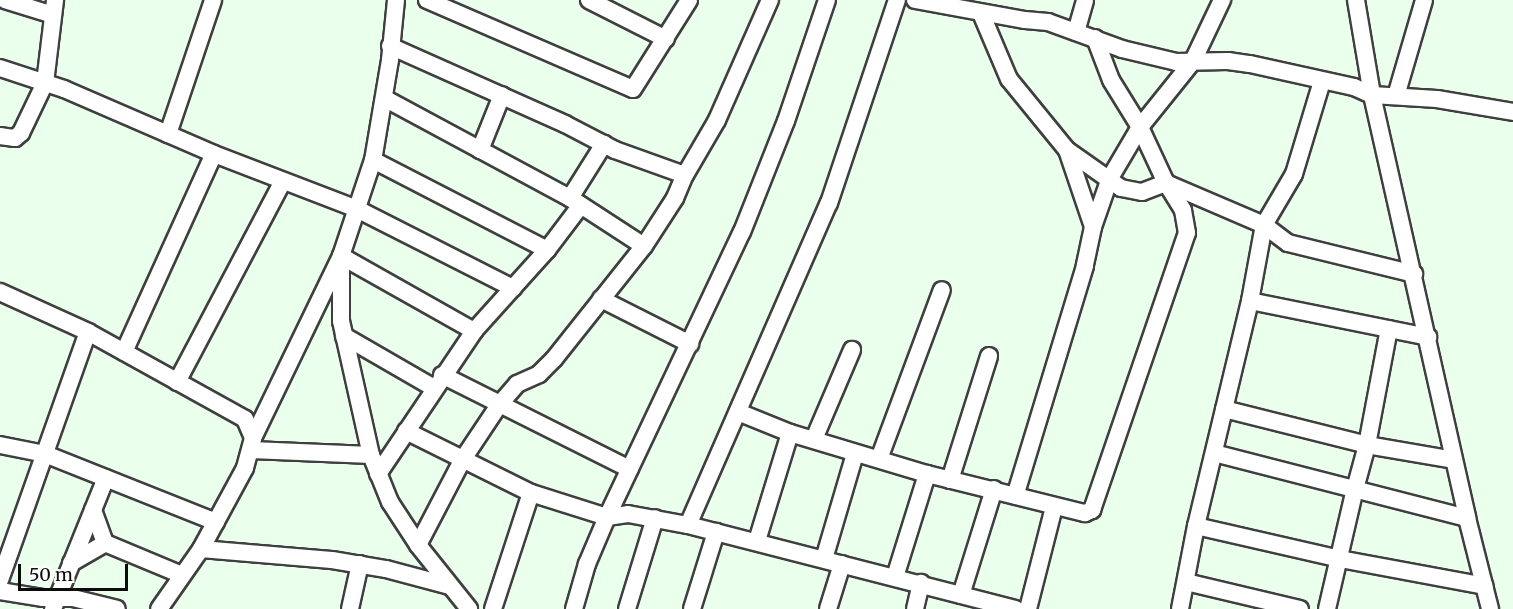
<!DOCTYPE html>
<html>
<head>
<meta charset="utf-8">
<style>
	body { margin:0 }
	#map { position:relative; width:1513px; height:609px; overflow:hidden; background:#ebffed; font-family:Merriweather,serif }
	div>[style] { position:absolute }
	.roads { filter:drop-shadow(2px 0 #3f3f3f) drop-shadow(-2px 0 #3f3f3f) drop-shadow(0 2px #3f3f3f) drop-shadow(0 -2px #3f3f3f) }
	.street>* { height:16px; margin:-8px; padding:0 8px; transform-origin:8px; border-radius:8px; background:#fff }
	span { translate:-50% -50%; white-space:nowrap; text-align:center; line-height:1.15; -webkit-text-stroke:6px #fff; paint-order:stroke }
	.scale { position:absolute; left:18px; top:564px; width:110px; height:27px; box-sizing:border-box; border:3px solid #0c0c0c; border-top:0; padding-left:8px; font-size:18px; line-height:21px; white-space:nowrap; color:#0c0c0c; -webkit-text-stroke:4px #fff; paint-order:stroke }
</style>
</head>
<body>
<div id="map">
	<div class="roads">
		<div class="street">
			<i style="left:5px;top:0;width:50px;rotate:17.4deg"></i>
			<i style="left:396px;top:0;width:60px;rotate:95.7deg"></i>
			<i style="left:390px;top:60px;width:101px;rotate:99.6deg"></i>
			<i style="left:373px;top:160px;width:101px;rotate:108.4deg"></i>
			<i style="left:341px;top:256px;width:65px;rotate:90deg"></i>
			<i style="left:341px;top:321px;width:137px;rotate:77.4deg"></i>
			<i style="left:371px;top:455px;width:51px;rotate:68deg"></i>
			<i style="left:390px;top:502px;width:51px;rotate:56.9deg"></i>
			<i style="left:418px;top:545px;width:82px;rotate:51.4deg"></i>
			<i style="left:427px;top:0;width:224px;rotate:23.4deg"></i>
			<i style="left:633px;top:89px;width:105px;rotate:-57.8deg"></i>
			<i style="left:589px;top:0;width:86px;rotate:26.9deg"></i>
			<i style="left:915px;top:0;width:112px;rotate:10.3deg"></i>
			<i style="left:1025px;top:20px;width:23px;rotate:5deg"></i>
			<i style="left:1048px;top:22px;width:79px;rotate:20deg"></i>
			<i style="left:1122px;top:49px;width:56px;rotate:13.5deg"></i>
			<i style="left:1176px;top:62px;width:52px;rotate:-1.1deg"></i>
			<i style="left:1228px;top:61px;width:22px;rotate:8deg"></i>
			<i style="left:1250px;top:64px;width:107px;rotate:12.5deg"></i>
			<i style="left:1354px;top:87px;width:20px;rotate:24deg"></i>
			<i style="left:1372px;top:95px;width:65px;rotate:3.5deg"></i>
			<i style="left:1437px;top:99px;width:77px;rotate:9.7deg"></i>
			<i style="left:1356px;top:0;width:96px;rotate:80.4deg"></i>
			<i style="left:1372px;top:95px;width:434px;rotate:77.3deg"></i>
			<i style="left:1467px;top:518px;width:94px;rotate:75.8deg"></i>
			<i style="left:981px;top:13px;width:72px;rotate:67deg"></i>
			<i style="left:1009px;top:79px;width:92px;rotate:50.8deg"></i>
			<i style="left:1067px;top:150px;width:81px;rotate:71.3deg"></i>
			<i style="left:1093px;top:227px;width:40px;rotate:102deg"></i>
			<i style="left:1085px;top:266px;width:240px;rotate:106.9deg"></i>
			<i style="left:1076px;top:32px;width:33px;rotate:-74deg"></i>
			<i style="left:390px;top:46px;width:192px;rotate:24deg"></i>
			<i style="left:565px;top:124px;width:56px;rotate:27.5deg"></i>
			<i style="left:615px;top:150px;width:74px;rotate:19.7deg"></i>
			<i style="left:0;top:68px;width:67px;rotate:18.2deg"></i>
			<i style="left:64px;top:89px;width:163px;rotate:23.4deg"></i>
			<i style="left:214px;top:154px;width:153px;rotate:21deg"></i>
			<i style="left:357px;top:209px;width:175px;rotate:26.9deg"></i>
			<i style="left:1396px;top:96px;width:100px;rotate:-73.7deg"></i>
			<i style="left:384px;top:98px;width:211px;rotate:28.3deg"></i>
			<i style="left:570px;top:198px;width:88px;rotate:33deg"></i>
			<i style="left:168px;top:134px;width:141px;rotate:-71.4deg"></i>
			<i style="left:0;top:136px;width:15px;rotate:8deg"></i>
			<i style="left:15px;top:138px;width:8px;rotate:-40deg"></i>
			<i style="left:21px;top:133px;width:55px;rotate:-64.4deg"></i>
			<i style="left:45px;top:83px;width:84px;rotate:-83.1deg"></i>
			<i style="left:480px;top:150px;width:59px;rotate:-68.2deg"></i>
			<i style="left:1067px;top:150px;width:66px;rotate:35.1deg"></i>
			<i style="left:1121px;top:188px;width:21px;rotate:11deg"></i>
			<i style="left:1142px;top:192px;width:26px;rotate:-21deg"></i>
			<i style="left:1166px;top:183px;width:107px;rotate:23.2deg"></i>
			<i style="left:1264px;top:225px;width:30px;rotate:37deg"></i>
			<i style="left:1288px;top:243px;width:130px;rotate:13.8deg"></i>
			<i style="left:373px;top:160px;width:196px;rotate:27.3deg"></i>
			<i style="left:570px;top:198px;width:64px;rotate:-57.8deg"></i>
			<i style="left:1093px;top:227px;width:52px;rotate:-70.9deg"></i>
			<i style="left:1110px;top:178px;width:59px;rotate:-59.5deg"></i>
			<i style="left:1140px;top:127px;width:85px;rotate:-51.2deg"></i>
			<i style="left:1193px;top:61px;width:68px;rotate:-64.6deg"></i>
			<i style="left:0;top:292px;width:97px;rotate:24.4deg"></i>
			<i style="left:88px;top:332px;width:179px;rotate:29deg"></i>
			<i style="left:245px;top:419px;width:21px;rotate:67deg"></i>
			<i style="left:253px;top:438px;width:31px;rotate:105deg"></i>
			<i style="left:245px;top:468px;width:92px;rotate:118.5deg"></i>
			<i style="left:201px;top:549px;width:73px;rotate:125deg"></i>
			<i style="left:601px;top:299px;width:100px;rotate:26.8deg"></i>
			<i style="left:1250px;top:301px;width:182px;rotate:11.4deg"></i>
			<i style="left:344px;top:336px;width:104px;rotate:30deg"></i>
			<i style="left:124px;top:352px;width:217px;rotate:-65.6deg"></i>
			<i style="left:442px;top:375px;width:210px;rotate:26.6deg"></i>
			<i style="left:177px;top:382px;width:227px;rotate:-62.2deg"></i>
			<i style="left:1224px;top:409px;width:147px;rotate:14.1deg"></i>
			<i style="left:1367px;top:445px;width:88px;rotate:9.8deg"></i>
			<i style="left:738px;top:412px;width:56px;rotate:22deg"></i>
			<i style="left:790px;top:433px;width:143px;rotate:16.7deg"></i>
			<i style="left:927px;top:474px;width:163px;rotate:13.9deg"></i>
			<i style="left:1085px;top:513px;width:8px;rotate:-23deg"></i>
			<i style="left:1092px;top:510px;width:293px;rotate:-71.1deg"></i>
			<i style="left:1187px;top:233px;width:23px;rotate:-100deg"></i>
			<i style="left:1183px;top:210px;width:32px;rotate:-122deg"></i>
			<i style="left:1166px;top:183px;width:62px;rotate:-114.9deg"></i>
			<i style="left:1140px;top:127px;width:55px;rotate:-121.7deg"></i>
			<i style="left:1111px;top:80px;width:45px;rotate:-110.9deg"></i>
			<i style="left:406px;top:431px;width:140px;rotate:26.4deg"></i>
			<i style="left:531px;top:493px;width:80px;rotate:17.5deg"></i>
			<i style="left:607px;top:517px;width:21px;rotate:-8deg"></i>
			<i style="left:628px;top:514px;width:61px;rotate:10.4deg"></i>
			<i style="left:688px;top:525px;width:338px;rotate:14.4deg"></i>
			<i style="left:253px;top:438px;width:202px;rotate:-64.2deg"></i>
			<i style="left:341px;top:256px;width:153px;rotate:29.4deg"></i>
			<i style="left:814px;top:439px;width:97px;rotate:-66.9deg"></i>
			<i style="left:0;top:445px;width:46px;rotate:11.3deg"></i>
			<i style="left:45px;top:454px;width:184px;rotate:21.7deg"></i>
			<i style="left:251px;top:450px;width:120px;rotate:2.4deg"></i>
			<i style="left:1214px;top:453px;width:261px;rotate:14.4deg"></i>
			<i style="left:879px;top:459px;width:180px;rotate:-69.6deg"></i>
			<i style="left:378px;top:474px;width:172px;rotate:-56.1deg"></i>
			<i style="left:474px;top:331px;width:109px;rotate:-48deg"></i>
			<i style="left:547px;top:250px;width:56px;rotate:-52.9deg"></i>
			<i style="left:950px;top:480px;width:130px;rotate:-72.5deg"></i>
			<i style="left:93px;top:510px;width:35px;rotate:70deg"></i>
			<i style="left:105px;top:543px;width:83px;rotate:22.6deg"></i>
			<i style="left:688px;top:525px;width:352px;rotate:-66.4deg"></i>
			<i style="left:829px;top:203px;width:214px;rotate:-71.5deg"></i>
			<i style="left:1196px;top:526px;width:148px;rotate:12.9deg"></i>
			<i style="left:1340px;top:559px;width:147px;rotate:10.5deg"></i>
			<i style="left:757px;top:541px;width:113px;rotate:-73deg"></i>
			<i style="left:418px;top:545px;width:97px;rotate:-62.4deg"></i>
			<i style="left:463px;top:459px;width:65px;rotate:-56.3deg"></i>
			<i style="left:499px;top:405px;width:28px;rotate:-49deg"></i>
			<i style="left:517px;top:384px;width:24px;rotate:-24deg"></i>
			<i style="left:539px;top:374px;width:21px;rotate:-45deg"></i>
			<i style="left:554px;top:359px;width:144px;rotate:-51.5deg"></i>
			<i style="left:644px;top:246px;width:57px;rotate:-57.1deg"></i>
			<i style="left:675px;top:198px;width:25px;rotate:-67deg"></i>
			<i style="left:685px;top:175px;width:64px;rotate:-59.8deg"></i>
			<i style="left:717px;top:120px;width:131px;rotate:-66.2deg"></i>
			<i style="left:201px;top:549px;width:131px;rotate:4.8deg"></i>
			<i style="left:332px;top:560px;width:55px;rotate:9.5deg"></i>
			<i style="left:386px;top:569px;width:66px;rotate:14.9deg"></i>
			<i style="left:824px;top:559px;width:109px;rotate:-73.6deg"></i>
			<i style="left:71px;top:563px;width:39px;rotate:-30deg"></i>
			<i style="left:895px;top:577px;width:108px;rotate:-72.7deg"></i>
			<i style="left:0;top:580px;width:263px;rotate:-70.5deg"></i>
			<i style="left:1186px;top:582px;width:117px;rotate:13.3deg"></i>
			<i style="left:0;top:591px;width:44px;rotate:9.2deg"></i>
			<i style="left:43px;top:598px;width:30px"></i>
			<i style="left:73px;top:598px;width:45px;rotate:14deg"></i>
			<i style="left:961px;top:595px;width:111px;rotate:-72.7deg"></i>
			<i style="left:53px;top:609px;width:141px;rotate:-68deg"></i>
			<i style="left:350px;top:609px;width:46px;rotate:-77.5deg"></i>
			<i style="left:493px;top:609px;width:122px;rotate:-71.9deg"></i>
			<i style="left:574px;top:609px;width:47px;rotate:-73.9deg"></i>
			<i style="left:587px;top:564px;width:51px;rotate:-66.9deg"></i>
			<i style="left:607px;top:517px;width:315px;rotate:-64.7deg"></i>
			<i style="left:742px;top:232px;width:119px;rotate:-68.4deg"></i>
			<i style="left:786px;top:121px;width:128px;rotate:-71.3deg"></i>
			<i style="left:627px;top:609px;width:95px;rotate:-72.9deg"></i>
			<i style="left:692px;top:609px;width:81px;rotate:-72.7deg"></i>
			<i style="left:828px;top:609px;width:47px;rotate:-72.7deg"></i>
			<i style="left:915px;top:609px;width:27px;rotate:-77deg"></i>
			<i style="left:1028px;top:609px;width:105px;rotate:-75.7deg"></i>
			<i style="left:1180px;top:609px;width:85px;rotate:-79.1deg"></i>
			<i style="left:1196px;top:526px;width:231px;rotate:-76.5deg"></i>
			<i style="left:1250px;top:301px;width:77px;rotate:-79.6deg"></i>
			<i style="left:1264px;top:225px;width:59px;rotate:-59.5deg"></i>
			<i style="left:1294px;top:174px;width:97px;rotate:-73.2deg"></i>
			<i style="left:1327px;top:609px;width:123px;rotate:-76.9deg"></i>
			<i style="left:1355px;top:489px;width:46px;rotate:-74.7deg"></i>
			<i style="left:1367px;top:445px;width:118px;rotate:-79.3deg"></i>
		</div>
	</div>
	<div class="scale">50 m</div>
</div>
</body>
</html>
